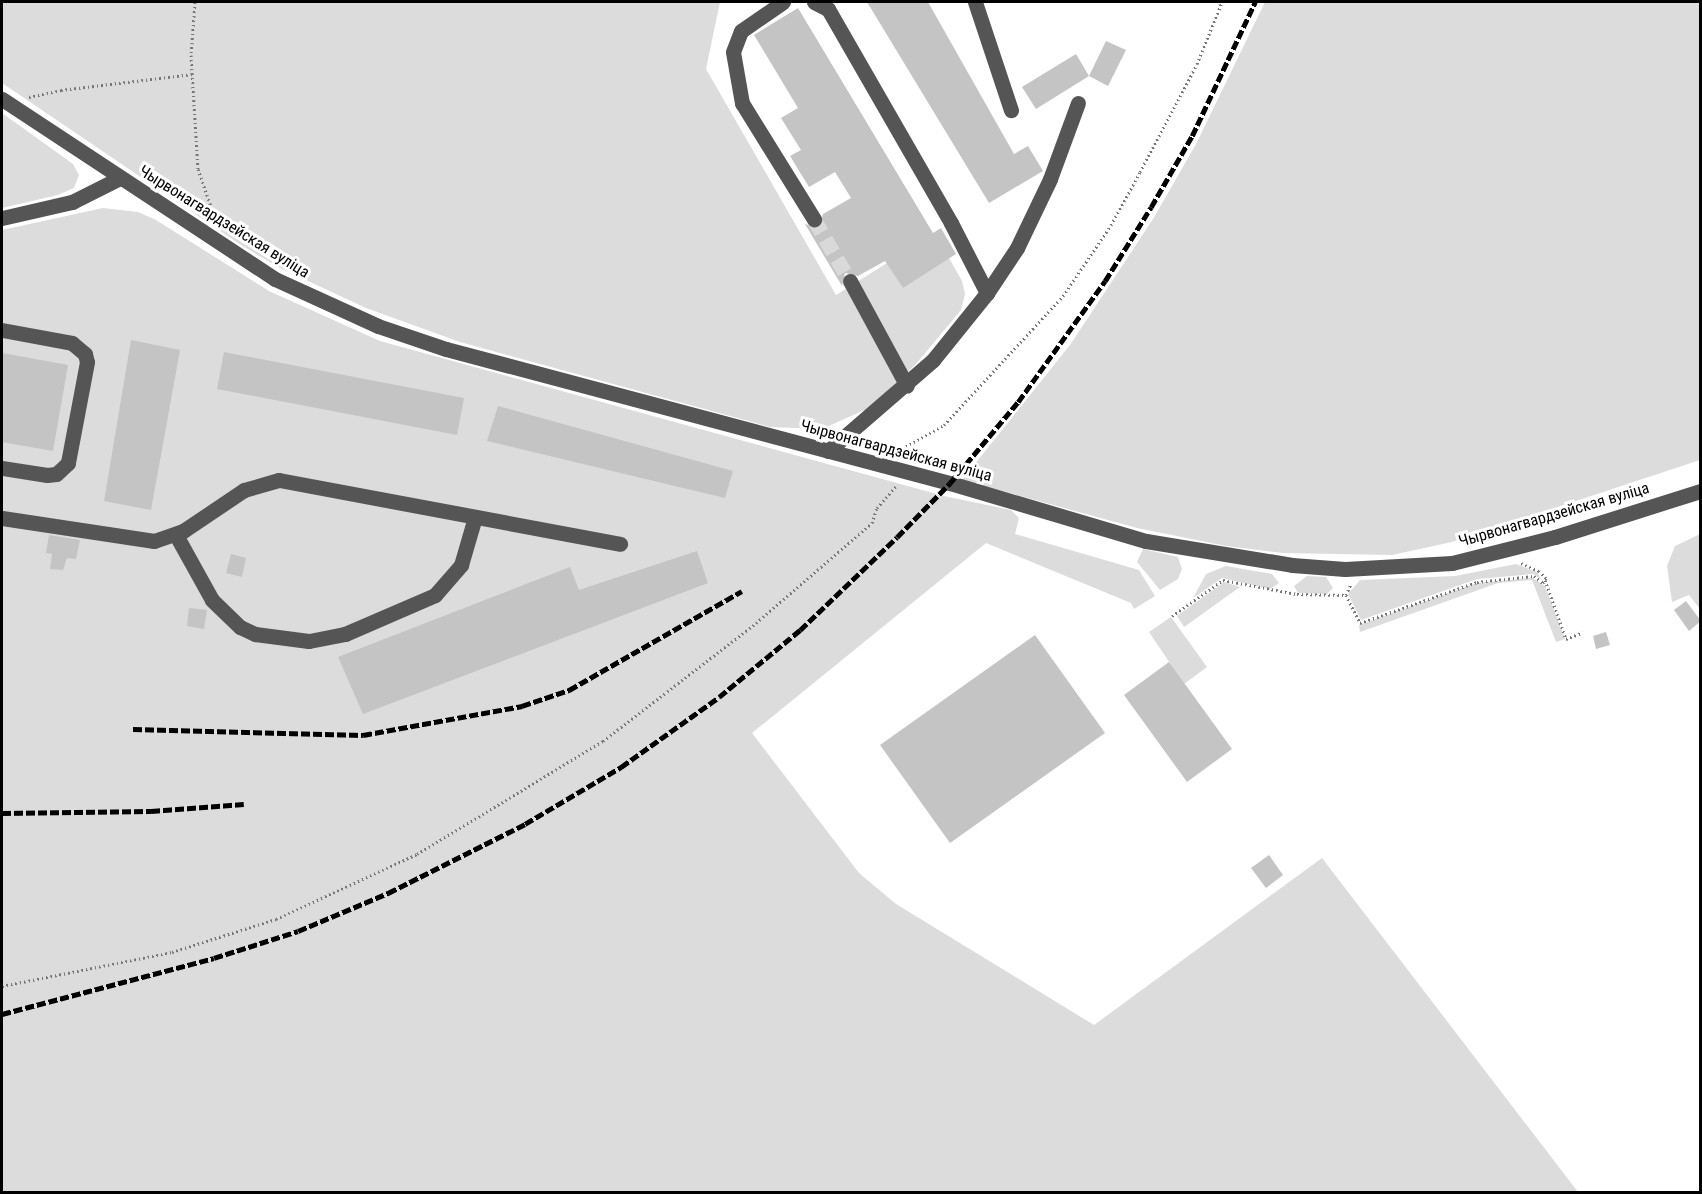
<!DOCTYPE html>
<html>
<head>
<meta charset="utf-8">
<style>
	body { margin:0 }
	#map { position:relative; width:1702px; height:1194px; overflow:hidden; background:#fff; font-family:"Roboto Condensed",sans-serif }
	div>[style] { position:absolute }
	.green>* { inset:0; background:#dcdcdc }
	.building>* { inset:0; background:#c4c4c4 }
	.minor-tunnel>* { height:15px; margin-top:-7.5px; transform-origin:0; background:repeating-linear-gradient(90deg,#d9d9d9 0 15px,transparent 0 23px) }
	.path>* { height:3px; margin-top:-1.5px; transform-origin:0; background:repeating-linear-gradient(90deg,#777 0 1.5px,transparent 0 4.5px) }
	.minor>* { height:15px; margin:-7.5px; padding:0 7.5px; transform-origin:7.5px; border-radius:7.5px; background:#555 }
	.rail>* { height:4.5px; margin-top:-2.25px; transform-origin:0; background:repeating-linear-gradient(90deg,#000 0 9px,transparent 0 12px) }
	span { translate:-50% -50%; white-space:nowrap; text-align:center; line-height:1.15; -webkit-text-stroke:6px #fff; paint-order:stroke }
	.street-label { font-size:16px; color:#000 }
	.frame { position:absolute; inset:0; border:3px solid #000; pointer-events:none }
</style>
</head>
<body>
<div id="map">
	<div class="green">
		<i style="clip-path:polygon(2px 2px,720px 2px,706px 69px,836px 295px,887px 263px,949px 258px,962px 281px,965px 294px,961px 310px,916px 364px,869px 408px,822px 429px,770px 427px,460px 342px,366px 308px,280px 268px,241px 245px,2px 83px)"></i>
		<i style="clip-path:polygon(1265px 2px,1700px 2px,1700px 460px,1452px 542px,1392px 555px,1283px 553px,1226px 546px,1137px 528px,962px 480px,1070px 345px,1153px 219px,1196px 144px)"></i>
		<i style="clip-path:polygon(2px 113px,73px 164px,79px 175px,74px 188px,58px 195px,2px 208px)"></i>
		<i style="clip-path:polygon(103px 208px,138px 212px,156px 220px,269px 291px,380px 341px,944px 496px,1011px 510px,1019px 518px,1015px 534px,1139px 570px,1155px 596px,1134px 609px,1131px 603px,986px 543px,752px 733px,859px 873px,896px 904px,1094px 1025px,1322px 858px,1578px 1192px,2px 1192px,2px 230px)"></i>
		<i style="clip-path:polygon(1700px 534px,1700px 609px,1689px 595px,1672px 602px,1667px 566px,1675px 546px)"></i>
		<i style="clip-path:polygon(1143px 549px,1178px 557px,1182px 569px,1178px 579px,1160px 590px,1137px 562px)"></i>
		<i style="clip-path:polygon(1516px 564px,1537px 572px,1542px 580px,1533px 574px,1477px 579px,1361px 620px,1348px 594px,1360px 580px,1455px 576px)"></i>
		<i style="clip-path:polygon(1226px 566px,1272px 574px,1279px 583px,1270px 589px,1222px 578px,1193px 598px,1206px 574px)"></i>
		<i style="clip-path:polygon(1307px 576px,1326px 577px,1333px 588px,1327px 594px,1298px 593px,1294px 586px)"></i>
		<i style="clip-path:polygon(1533px 578px,1545px 586px,1565px 639px,1556px 642px,1532px 580px,1498px 583px,1360px 632px,1359px 625px,1476px 583px)"></i>
		<i style="clip-path:polygon(1224px 582px,1240px 587px,1184px 627px,1177px 616px)"></i>
		<i style="clip-path:polygon(1171px 617px,1207px 667px,1184px 684px,1149px 632px)"></i>
	</div>
	<div class="building">
		<i style="clip-path:polygon(867px 2px,928px 2px,1014px 154px,1028px 146px,1043px 171px,989px 203px)"></i>
		<i style="clip-path:polygon(798px 8px,933px 233px,941px 228px,956px 254px,903px 288px,885px 261px,858px 276px,845px 273px,842px 286px,805px 224px,819px 228px,823px 214px,851px 198px,835px 172px,809px 187px,790px 156px,801px 150px,781px 118px,798px 108px,754px 35px)"></i>
		<i style="clip-path:polygon(1106px 41px,1126px 50px,1108px 86px,1089px 76px)"></i>
		<i style="clip-path:polygon(1076px 54px,1089px 76px,1036px 109px,1022px 87px)"></i>
		<i style="clip-path:polygon(131px 340px,180px 350px,151px 510px,104px 501px)"></i>
		<i style="clip-path:polygon(224px 352px,464px 398px,457px 435px,217px 389px)"></i>
		<i style="clip-path:polygon(2px 353px,68px 365px,53px 451px,2px 442px)"></i>
		<i style="clip-path:polygon(498px 406px,733px 471px,725px 498px,487px 441px)"></i>
		<i style="clip-path:polygon(49px 535px,80px 540px,76px 559px,67px 558px,63px 570px,50px 569px,52px 554px,46px 553px)"></i>
		<i style="clip-path:polygon(697px 551px,708px 583px,363px 714px,338px 657px,570px 567px,579px 590px)"></i>
		<i style="clip-path:polygon(231px 554px,246px 558px,242px 577px,226px 573px)"></i>
		<i style="clip-path:polygon(1686px 601px,1701px 621px,1689px 631px,1674px 610px)"></i>
		<i style="clip-path:polygon(189px 608px,207px 610px,204px 629px,187px 626px)"></i>
		<i style="clip-path:polygon(1606px 632px,1610px 645px,1596px 649px,1593px 636px)"></i>
		<i style="clip-path:polygon(1035px 635px,1105px 733px,950px 843px,880px 745px)"></i>
		<i style="clip-path:polygon(1169px 662px,1232px 749px,1187px 782px,1124px 695px)"></i>
		<i style="clip-path:polygon(1269px 855px,1283px 875px,1266px 888px,1251px 868px)"></i>
	</div>
	<div class="minor-tunnel">
		<i style="left:814px;top:219px;width:72px;rotate:59.9deg"></i>
	</div>
	<div class="path">
		<i style="left:195px;top:2px;width:53px;rotate:94.3deg"></i>
		<i style="left:191px;top:55px;width:114px;rotate:86.5deg"></i>
		<i style="left:198px;top:169px;width:55px;rotate:70.9deg"></i>
		<i style="left:29px;top:97px;width:33px;rotate:-12deg"></i>
		<i style="left:61px;top:90px;width:133px;rotate:-6.9deg"></i>
		<i style="left:894px;top:453px;width:57px;rotate:-29.2deg"></i>
		<i style="left:944px;top:425px;width:176px;rotate:-47.3deg"></i>
		<i style="left:1063px;top:296px;width:86px;rotate:-55.9deg"></i>
		<i style="left:1111px;top:225px;width:60px;rotate:-61.3deg"></i>
		<i style="left:1140px;top:172px;width:122px;rotate:-62.2deg"></i>
		<i style="left:1197px;top:64px;width:67px;rotate:-68deg"></i>
		<i style="left:1545px;top:580px;width:63px;rotate:70.4deg"></i>
		<i style="left:1566px;top:639px;width:18px;rotate:-22deg"></i>
		<i style="left:1346px;top:595px;width:31px;rotate:63deg"></i>
		<i style="left:1360px;top:623px;width:124px;rotate:-19.3deg"></i>
		<i style="left:1477px;top:582px;width:57px;rotate:-6deg"></i>
		<i style="left:1534px;top:576px;width:11px;rotate:38deg"></i>
		<i style="left:1543px;top:583px;width:6px;rotate:-59deg"></i>
		<i style="left:1546px;top:578px;width:10px;rotate:-135deg"></i>
		<i style="left:1539px;top:571px;width:22px;rotate:-156deg"></i>
		<i style="left:1172px;top:616px;width:62px;rotate:-35.2deg"></i>
		<i style="left:1223px;top:580px;width:75px;rotate:10.7deg"></i>
		<i style="left:1297px;top:594px;width:49px;rotate:1.2deg"></i>
		<i style="left:1346px;top:595px;width:12px;rotate:-66deg"></i>
		<i style="left:2px;top:986px;width:173px;rotate:-11.3deg"></i>
		<i style="left:172px;top:952px;width:109px;rotate:-17.6deg"></i>
		<i style="left:276px;top:919px;width:155px;rotate:-24.7deg"></i>
		<i style="left:417px;top:854px;width:218px;rotate:-31.3deg"></i>
		<i style="left:603px;top:741px;width:193px;rotate:-37.6deg"></i>
		<i style="left:756px;top:623px;width:153px;rotate:-40.8deg"></i>
		<i style="left:872px;top:523px;width:16px;rotate:-72deg"></i>
		<i style="left:877px;top:508px;width:30px;rotate:-49deg"></i>
	</div>
	<div class="minor">
		<i style="left:783px;top:2px;width:51px;rotate:145.4deg"></i>
		<i style="left:741px;top:31px;width:22px;rotate:111deg"></i>
		<i style="left:733px;top:52px;width:52px;rotate:80deg"></i>
		<i style="left:742px;top:103px;width:137px;rotate:58.2deg"></i>
		<i style="left:814px;top:2px;width:16px;rotate:27deg"></i>
		<i style="left:828px;top:9px;width:247px;rotate:60.1deg"></i>
		<i style="left:951px;top:223px;width:79px;rotate:62.8deg"></i>
		<i style="left:975px;top:2px;width:114px;rotate:71.6deg"></i>
		<i style="left:2px;top:99px;width:327px;rotate:33.4deg"></i>
		<i style="left:275px;top:279px;width:113px;rotate:24.5deg"></i>
		<i style="left:378px;top:326px;width:72px;rotate:18.7deg"></i>
		<i style="left:446px;top:349px;width:522px;rotate:14.89deg"></i>
		<i style="left:950px;top:483px;width:204px;rotate:16.5deg"></i>
		<i style="left:1146px;top:541px;width:148px;rotate:9.3deg"></i>
		<i style="left:1292px;top:565px;width:53px;rotate:4.3deg"></i>
		<i style="left:1345px;top:569px;width:107px;rotate:-3.2deg"></i>
		<i style="left:1452px;top:563px;width:106px;rotate:-14.2deg"></i>
		<i style="left:1555px;top:537px;width:152px;rotate:-17.6deg"></i>
		<i style="left:2px;top:218px;width:72px;rotate:-12.9deg"></i>
		<i style="left:72px;top:202px;width:54px;rotate:-26.6deg"></i>
		<i style="left:850px;top:281px;width:119px;rotate:61.5deg"></i>
		<i style="left:2px;top:330px;width:71px;rotate:10.5deg"></i>
		<i style="left:72px;top:343px;width:17px;rotate:40deg"></i>
		<i style="left:85px;top:354px;width:8px;rotate:76deg"></i>
		<i style="left:87px;top:362px;width:103px;rotate:100.7deg"></i>
		<i style="left:68px;top:463px;width:16px;rotate:137deg"></i>
		<i style="left:56px;top:474px;width:9px;rotate:174deg"></i>
		<i style="left:47px;top:475px;width:46px;rotate:-171.2deg"></i>
		<i style="left:828px;top:451px;width:139px;rotate:-40.9deg"></i>
		<i style="left:933px;top:360px;width:86px;rotate:-51.1deg"></i>
		<i style="left:987px;top:293px;width:54px;rotate:-56.3deg"></i>
		<i style="left:1017px;top:248px;width:76px;rotate:-64.4deg"></i>
		<i style="left:1050px;top:179px;width:81px;rotate:-69.8deg"></i>
		<i style="left:2px;top:518px;width:154px;rotate:8.6deg"></i>
		<i style="left:154px;top:541px;width:31px;rotate:-19deg"></i>
		<i style="left:183px;top:531px;width:73px;rotate:-33.9deg"></i>
		<i style="left:244px;top:490px;width:36px;rotate:-16deg"></i>
		<i style="left:279px;top:480px;width:347px;rotate:10.6deg"></i>
		<i style="left:176px;top:535px;width:74px;rotate:61deg"></i>
		<i style="left:212px;top:600px;width:39px;rotate:44deg"></i>
		<i style="left:240px;top:627px;width:17px;rotate:25deg"></i>
		<i style="left:255px;top:634px;width:54px;rotate:7.4deg"></i>
		<i style="left:309px;top:641px;width:37px;rotate:-11deg"></i>
		<i style="left:345px;top:634px;width:98px;rotate:-23.4deg"></i>
		<i style="left:435px;top:595px;width:40px;rotate:-49deg"></i>
		<i style="left:461px;top:565px;width:50px;rotate:-73.7deg"></i>
	</div>
	<div class="rail">
		<i style="left:133px;top:729px;width:230px;rotate:1.5deg"></i>
		<i style="left:363px;top:735px;width:162px;rotate:-10.3deg"></i>
		<i style="left:522px;top:706px;width:50px;rotate:-18.8deg"></i>
		<i style="left:569px;top:690px;width:199px;rotate:-29.8deg"></i>
		<i style="left:2px;top:813px;width:149px;rotate:-0.8deg"></i>
		<i style="left:151px;top:811px;width:93px;rotate:-4.3deg"></i>
		<i style="left:2px;top:1014px;width:219px;rotate:-14.8deg"></i>
		<i style="left:214px;top:958px;width:88px;rotate:-17.8deg"></i>
		<i style="left:298px;top:931px;width:98px;rotate:-22.9deg"></i>
		<i style="left:388px;top:893px;width:153px;rotate:-26.7deg"></i>
		<i style="left:525px;top:824px;width:112px;rotate:-30.7deg"></i>
		<i style="left:621px;top:767px;width:120px;rotate:-35.5deg"></i>
		<i style="left:719px;top:697px;width:105px;rotate:-39.6deg"></i>
		<i style="left:800px;top:630px;width:134px;rotate:-43.8deg"></i>
		<i style="left:897px;top:537px;width:76px;rotate:-45.5deg"></i>
		<i style="left:950px;top:483px;width:106px;rotate:-50deg"></i>
		<i style="left:1018px;top:402px;width:149px;rotate:-54.3deg"></i>
		<i style="left:1105px;top:281px;width:87px;rotate:-58.1deg"></i>
		<i style="left:1151px;top:207px;width:82px;rotate:-60deg"></i>
		<i style="left:1192px;top:136px;width:148px;rotate:-64.8deg"></i>
	</div>
	<div class="street-label">
		<span style="left:224px;top:222px;rotate:32deg">Чырвонагвардзейская вуліца</span>
		<span style="left:896px;top:451px;rotate:15deg">Чырвонагвардзейская вуліца</span>
		<span style="left:1554px;top:515px;rotate:-16deg">Чырвонагвардзейская вуліца</span>
	</div>
	<div class="frame"></div>
</div>
</body>
</html>
